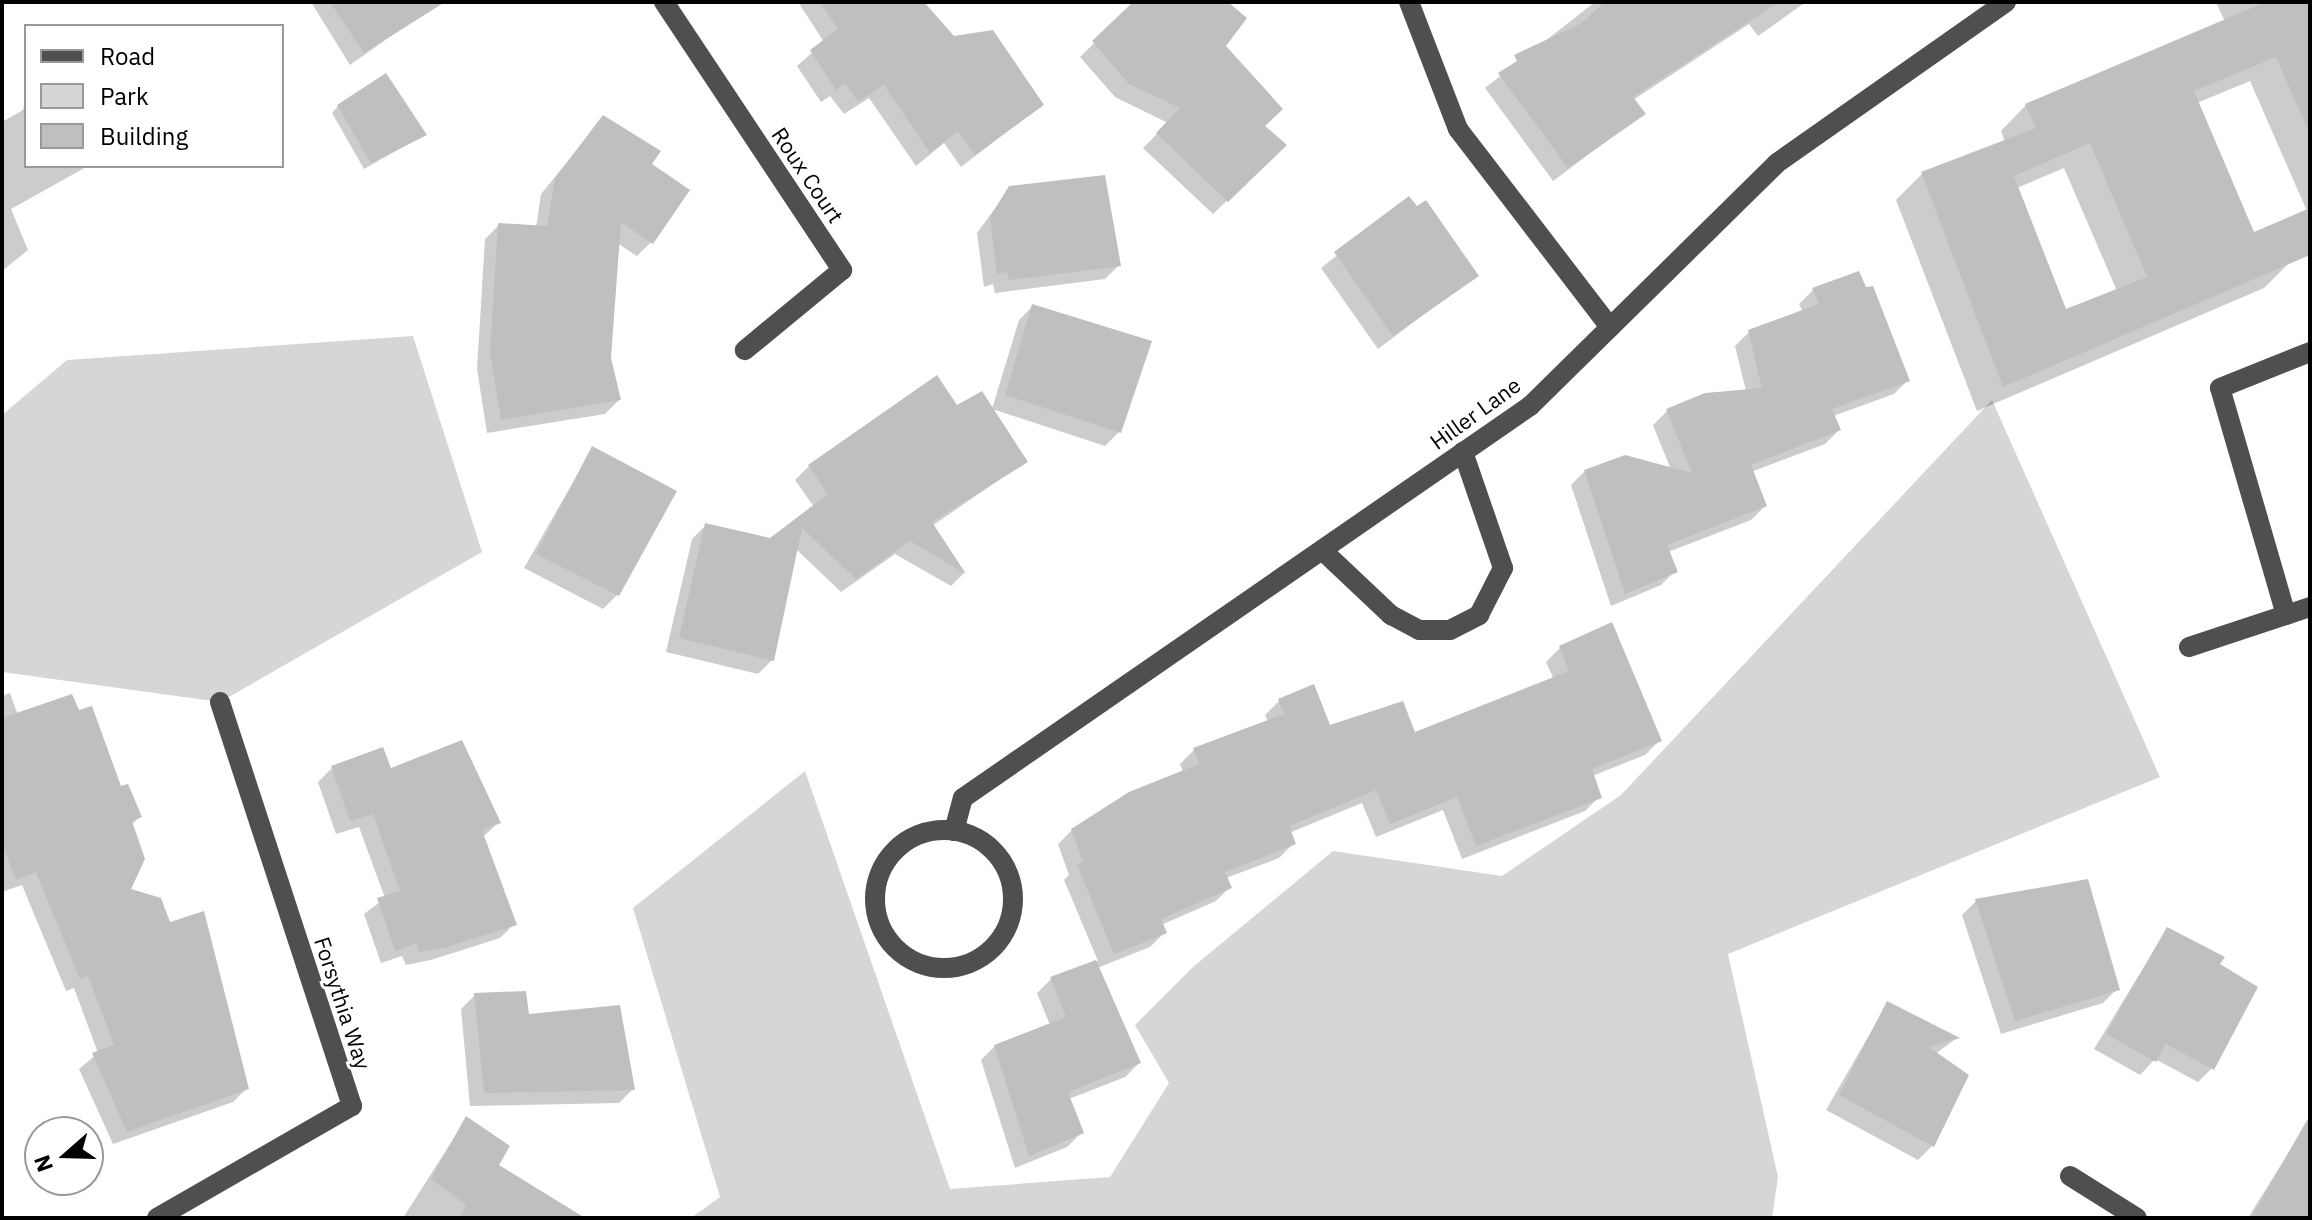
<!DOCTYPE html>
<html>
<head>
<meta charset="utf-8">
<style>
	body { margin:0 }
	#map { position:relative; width:2312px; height:1220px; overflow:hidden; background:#fff; font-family:"IBM Plex Sans",sans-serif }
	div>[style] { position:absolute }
	.green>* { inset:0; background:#d6d6d6 }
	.shadow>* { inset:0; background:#0003 }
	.building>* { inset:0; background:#bfbfbf }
	.minor>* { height:20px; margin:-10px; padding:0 10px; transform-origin:10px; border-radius:10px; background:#4f4f4f }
	.minor>.ring { margin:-10px; padding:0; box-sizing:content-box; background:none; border:20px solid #4f4f4f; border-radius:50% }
	span { translate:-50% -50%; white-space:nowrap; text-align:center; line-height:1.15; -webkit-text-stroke:6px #fff; paint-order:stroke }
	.street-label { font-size:22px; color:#000 }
	.frame { position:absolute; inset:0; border:4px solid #000; pointer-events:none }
	.legend { position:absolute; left:24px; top:24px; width:260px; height:144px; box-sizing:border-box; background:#fff; border:2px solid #999; margin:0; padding:10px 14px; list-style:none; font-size:24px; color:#000 }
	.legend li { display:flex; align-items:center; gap:16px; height:40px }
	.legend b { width:40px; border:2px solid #999 }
	.north { position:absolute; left:24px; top:1116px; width:80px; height:80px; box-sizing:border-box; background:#fff; border:2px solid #999; border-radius:50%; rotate:250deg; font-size:22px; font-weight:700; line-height:32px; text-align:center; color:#000 }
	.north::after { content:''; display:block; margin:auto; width:28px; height:36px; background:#000; clip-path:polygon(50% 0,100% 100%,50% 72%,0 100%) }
</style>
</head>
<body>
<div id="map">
	<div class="green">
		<i style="clip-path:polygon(413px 336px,482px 552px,220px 702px,2px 672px,2px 415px,67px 360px)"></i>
		<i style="clip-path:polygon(1992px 400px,2160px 777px,1728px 954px,1778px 1177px,1772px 1218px,691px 1218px,720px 1197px,633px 908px,805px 771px,950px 1189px,1110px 1177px,1169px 1083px,1135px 1025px,1193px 967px,1333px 851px,1502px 876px,1621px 795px)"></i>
	</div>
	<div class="shadow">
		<i style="clip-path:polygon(311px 2px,415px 2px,422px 14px,350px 65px)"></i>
		<i style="clip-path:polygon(798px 2px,922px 2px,953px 38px,1042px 105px,961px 167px,944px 143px,916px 166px,869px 98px,844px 114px,830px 96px,821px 102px,797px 66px,824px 42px)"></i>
		<i style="clip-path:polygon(1136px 2px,1224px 2px,1224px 46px,1263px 126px,1284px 146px,1213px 214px,1143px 148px,1168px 123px,1115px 97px,1080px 57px)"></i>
		<i style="clip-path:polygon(1595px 2px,1806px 2px,1758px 36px,1749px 24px,1633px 100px,1643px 114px,1553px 181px,1485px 88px)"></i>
		<i style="clip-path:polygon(evenodd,2216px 2px,2310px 2px,2310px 218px,2250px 81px,2197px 103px,2253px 234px,2290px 262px,2264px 288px,1977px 411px,1896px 200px,1922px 174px,2005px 142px,2001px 131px,2026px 105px,2225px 22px,2216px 2px,2064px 168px,2117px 291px,2065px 312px,2017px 188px,2064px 168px)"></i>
		<i style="clip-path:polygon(26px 98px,26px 166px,88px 166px,11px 209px,28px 250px,2px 271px,2px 122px,23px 110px)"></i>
		<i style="clip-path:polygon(338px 106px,424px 135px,364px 169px,332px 113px)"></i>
		<i style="clip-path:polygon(604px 117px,650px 165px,651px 242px,637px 256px,617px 243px,609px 358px,619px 400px,605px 414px,487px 433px,477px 369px,485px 239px,499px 225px,536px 228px,541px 194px)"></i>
		<i style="clip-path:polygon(1010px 188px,1119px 265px,1105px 279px,995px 293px,993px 284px,984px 287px,977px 233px)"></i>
		<i style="clip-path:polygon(1409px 199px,1476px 275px,1378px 349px,1321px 268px)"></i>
		<i style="clip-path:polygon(1813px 290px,1908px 380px,1894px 394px,1833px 416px,1839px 430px,1825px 444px,1751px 472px,1765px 506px,1751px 520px,1668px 552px,1675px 571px,1661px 585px,1611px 606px,1571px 485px,1585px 471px,1671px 470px,1653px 425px,1667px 411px,1746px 391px,1735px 346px,1749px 332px,1803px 312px,1799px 304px)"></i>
		<i style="clip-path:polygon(1033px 306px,1119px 432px,1105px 446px,992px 409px,1019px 320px)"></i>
		<i style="clip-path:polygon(956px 407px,1025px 462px,932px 526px,964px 573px,951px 586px,895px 554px,841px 592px,796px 549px,772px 660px,758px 674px,666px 652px,692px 539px,706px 525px,770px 540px,814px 507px,795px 480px,809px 466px)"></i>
		<i style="clip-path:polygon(592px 449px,617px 595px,603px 609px,524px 568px)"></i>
		<i style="clip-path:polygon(1560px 648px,1659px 741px,1645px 755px,1592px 776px,1599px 797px,1585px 811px,1462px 859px,1443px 810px,1376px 837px,1362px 803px,1289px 833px,1293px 844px,1279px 858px,1226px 878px,1230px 887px,1216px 901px,1161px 925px,1164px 933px,1150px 947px,1097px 968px,1139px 1063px,1125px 1077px,1069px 1099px,1081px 1133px,1067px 1147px,1015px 1168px,981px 1060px,995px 1046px,1050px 1025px,1037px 993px,1051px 979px,1098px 961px,1064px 880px,1069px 875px,1058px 844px,1072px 830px,1183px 772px,1180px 764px,1194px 750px,1268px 722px,1265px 715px,1279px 701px,1329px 727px,1414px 735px,1554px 680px,1546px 662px)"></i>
		<i style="clip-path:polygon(10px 693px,18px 715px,120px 789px,140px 817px,131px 825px,128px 890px,169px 925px,247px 1088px,233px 1102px,113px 1144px,79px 1069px,98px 1053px,74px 988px,66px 991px,22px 885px,2px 892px,2px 696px)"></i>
		<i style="clip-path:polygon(332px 768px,390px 770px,499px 822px,483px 837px,514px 924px,500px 938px,431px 960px,406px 965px,402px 956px,381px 963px,364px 914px,385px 898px,359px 827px,336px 834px,318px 782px)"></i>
		<i style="clip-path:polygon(1976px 901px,2117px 989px,2103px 1003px,2001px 1034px,1962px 915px)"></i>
		<i style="clip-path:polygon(2167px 929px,2218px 964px,2212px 1068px,2198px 1082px,2155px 1059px,2140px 1075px,2094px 1049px)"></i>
		<i style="clip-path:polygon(475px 995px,527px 1016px,633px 1089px,619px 1103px,470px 1106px,461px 1009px)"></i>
		<i style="clip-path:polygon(1887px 1004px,1957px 1038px,1935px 1054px,1932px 1146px,1918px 1160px,1826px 1110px)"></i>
		<i style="clip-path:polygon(2310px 1118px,2310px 1218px,2248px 1218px)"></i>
		<i style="clip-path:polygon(466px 1119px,496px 1165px,551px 1218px,403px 1218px)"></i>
	</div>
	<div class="building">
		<i style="clip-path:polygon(330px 2px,445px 2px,364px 53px)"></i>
		<i style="clip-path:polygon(820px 2px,924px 2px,954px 36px,993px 30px,1044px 105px,975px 155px,958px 131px,930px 153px,884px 85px,858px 102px,845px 83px,836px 90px,810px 50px,838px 29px)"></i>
		<i style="clip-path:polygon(1133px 2px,1228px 2px,1247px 18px,1226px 46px,1283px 109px,1265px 126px,1287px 145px,1228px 202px,1156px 133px,1180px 108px,1129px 84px,1092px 41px)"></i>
		<i style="clip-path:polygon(1605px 2px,1779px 2px,1633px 97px,1646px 114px,1568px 168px,1498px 73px,1517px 61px,1514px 55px,1580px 24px)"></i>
		<i style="clip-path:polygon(evenodd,2266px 2px,2310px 2px,2310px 134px,2276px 57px,2194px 91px,2254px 232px,2310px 208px,2310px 255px,2003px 387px,1921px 172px,2036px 128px,2025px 104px,2266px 2px,2090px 143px,2147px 277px,2066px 309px,2014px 176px,2090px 143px)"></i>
		<i style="clip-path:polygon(386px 73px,427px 135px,371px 163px,337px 105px)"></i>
		<i style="clip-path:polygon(603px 115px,661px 151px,652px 164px,690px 190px,653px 244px,621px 222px,611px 358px,621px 400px,501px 420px,490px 354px,498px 223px,547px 226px,555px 178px)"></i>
		<i style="clip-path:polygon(1105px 175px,1121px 266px,1009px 280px,1007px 272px,997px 274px,990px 217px,1009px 186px)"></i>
		<i style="clip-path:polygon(1409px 196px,1417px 206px,1426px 200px,1479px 276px,1393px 336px,1334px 252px)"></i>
		<i style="clip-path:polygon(1859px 271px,1866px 287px,1873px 286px,1910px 381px,1832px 409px,1841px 430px,1751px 465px,1767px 506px,1667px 545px,1678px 572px,1625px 594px,1584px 470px,1625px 455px,1692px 473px,1666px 409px,1705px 393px,1762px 388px,1748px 330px,1819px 304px,1812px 288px)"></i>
		<i style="clip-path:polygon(1032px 304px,1152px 341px,1121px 433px,1005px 395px)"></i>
		<i style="clip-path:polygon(937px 375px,957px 405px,982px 391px,1028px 462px,932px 522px,966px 574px,910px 541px,856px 579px,802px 528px,774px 661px,679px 638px,705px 523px,770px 538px,828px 494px,808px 465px)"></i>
		<i style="clip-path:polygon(592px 446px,677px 491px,619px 596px,536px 554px)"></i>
		<i style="clip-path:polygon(1612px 622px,1662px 741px,1592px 769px,1602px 798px,1476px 846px,1457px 797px,1390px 824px,1376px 790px,1289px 826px,1296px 844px,1225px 872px,1232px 888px,1161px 919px,1167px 933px,1114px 954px,1077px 865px,1083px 861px,1071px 829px,1129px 792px,1199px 764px,1193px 748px,1284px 714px,1278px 699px,1314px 684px,1330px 725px,1403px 701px,1415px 732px,1569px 671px,1559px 646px)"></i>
		<i style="clip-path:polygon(72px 694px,79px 710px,92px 706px,121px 786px,128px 784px,142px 817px,132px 821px,145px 859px,131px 889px,161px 898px,170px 922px,204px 911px,249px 1089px,127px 1132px,92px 1053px,114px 1045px,88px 976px,80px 979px,36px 872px,16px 880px,2px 844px,2px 718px)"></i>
		<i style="clip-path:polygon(462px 740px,501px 823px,482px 830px,517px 925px,447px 947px,419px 952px,416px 943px,395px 951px,377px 898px,400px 891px,373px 814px,350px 821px,331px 766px,383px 747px,391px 768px)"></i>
		<i style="clip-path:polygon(2088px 879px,2120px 990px,2015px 1021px,1975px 899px)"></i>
		<i style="clip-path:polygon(2167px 927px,2225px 957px,2220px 964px,2258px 987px,2214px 1070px,2166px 1044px,2156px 1062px,2106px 1034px)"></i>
		<i style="clip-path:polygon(1096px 960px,1141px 1063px,1068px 1092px,1084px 1133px,1029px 1156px,994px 1045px,1066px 1017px,1050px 977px)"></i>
		<i style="clip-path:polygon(526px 991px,529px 1014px,620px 1005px,635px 1090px,484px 1093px,474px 993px)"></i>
		<i style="clip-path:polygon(1887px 1001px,1960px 1038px,1929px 1047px,1969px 1075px,1934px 1147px,1839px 1095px)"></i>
		<i style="clip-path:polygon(2310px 1115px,2310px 1218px,2251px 1218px)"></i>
		<i style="clip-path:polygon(466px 1116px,510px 1146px,499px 1165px,585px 1218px,460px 1218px,466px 1205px,431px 1179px)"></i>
	</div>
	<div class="minor">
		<i style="left:664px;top:2px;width:322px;rotate:56.4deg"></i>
		<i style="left:842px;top:270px;width:126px;rotate:140.5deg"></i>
		<i style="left:1409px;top:2px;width:136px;rotate:68.9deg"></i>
		<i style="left:1458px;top:129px;width:250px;rotate:52.5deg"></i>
		<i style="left:1322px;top:550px;width:95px;rotate:43.3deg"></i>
		<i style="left:1391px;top:615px;width:32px;rotate:28deg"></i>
		<i style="left:1419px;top:630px;width:31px"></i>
		<i style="left:1450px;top:630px;width:33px;rotate:-27deg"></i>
		<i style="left:1479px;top:615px;width:53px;rotate:-62.9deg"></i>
		<i style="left:1503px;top:568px;width:123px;rotate:-109deg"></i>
		<i style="left:2286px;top:615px;width:236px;rotate:-106.2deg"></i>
		<i style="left:2220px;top:388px;width:97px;rotate:-21.8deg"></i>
		<i style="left:2189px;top:647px;width:127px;rotate:-18.3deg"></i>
		<i class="ring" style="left:875px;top:830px;width:118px;height:118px"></i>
		<i style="left:954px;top:831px;width:34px;rotate:-75deg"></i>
		<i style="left:963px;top:798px;width:689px;rotate:-34.66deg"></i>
		<i style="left:1530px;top:406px;width:346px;rotate:-44.5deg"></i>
		<i style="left:1777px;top:163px;width:280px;rotate:-35.1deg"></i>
		<i style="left:2070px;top:1176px;width:79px;rotate:32.1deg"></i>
		<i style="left:157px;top:1218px;width:225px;rotate:-29.9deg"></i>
		<i style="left:352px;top:1106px;width:425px;rotate:-108.1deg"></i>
	</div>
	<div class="street-label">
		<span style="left:808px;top:175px;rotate:56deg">Roux Court</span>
		<span style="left:1475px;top:413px;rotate:-36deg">Hiller Lane</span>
		<span style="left:343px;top:1003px;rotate:72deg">Forsythia Way</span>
	</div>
	<div class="frame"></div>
	<ul class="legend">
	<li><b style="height:10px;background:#4f4f4f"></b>Road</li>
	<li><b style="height:22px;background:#d6d6d6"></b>Park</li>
	<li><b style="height:22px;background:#bfbfbf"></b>Building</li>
	</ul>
	<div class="north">N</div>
</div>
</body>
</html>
